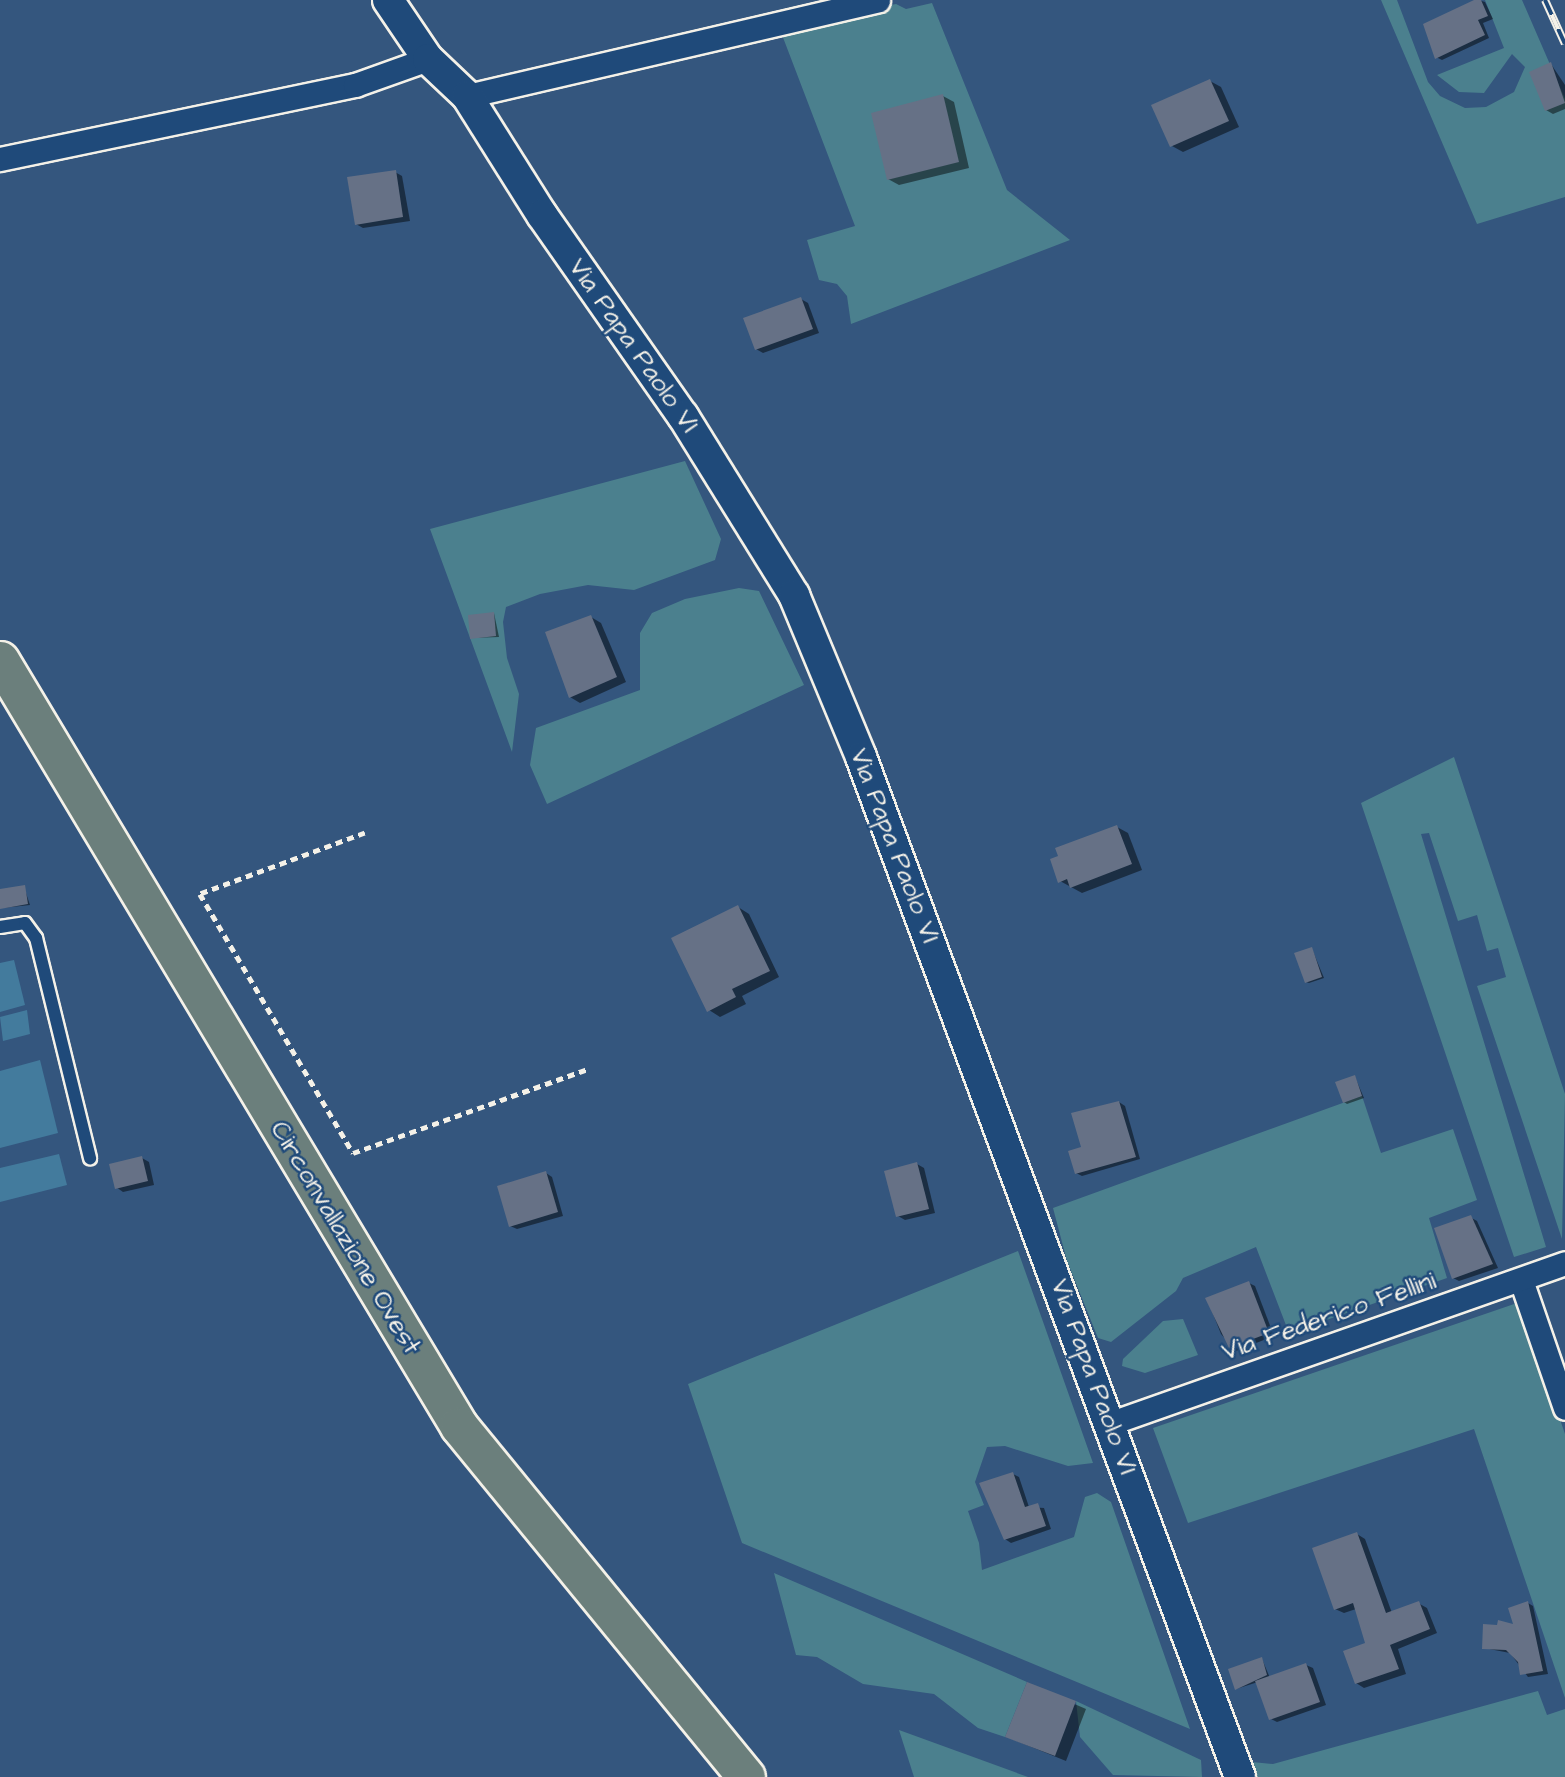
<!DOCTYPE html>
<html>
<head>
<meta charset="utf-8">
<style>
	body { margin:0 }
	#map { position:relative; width:1565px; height:1777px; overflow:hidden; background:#34567e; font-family:"Architects Daughter",sans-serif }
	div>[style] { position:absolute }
	.green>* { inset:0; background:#4b808e }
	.water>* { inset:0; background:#437b9d }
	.shadow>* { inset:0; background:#0007 }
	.building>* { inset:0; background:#667186 }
	.path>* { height:4.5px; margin-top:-2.25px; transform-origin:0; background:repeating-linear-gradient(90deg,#f4f1e8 0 7px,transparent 0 12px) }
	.roads { filter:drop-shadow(2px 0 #f4f1e8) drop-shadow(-2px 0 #f4f1e8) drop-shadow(0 2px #f4f1e8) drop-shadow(0 -2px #f4f1e8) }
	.service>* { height:12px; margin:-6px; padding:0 6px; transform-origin:6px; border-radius:6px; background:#1f4a7a }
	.minor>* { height:23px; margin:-11.5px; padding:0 11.5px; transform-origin:11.5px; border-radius:11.5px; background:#1f4a7a }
	.tertiary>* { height:30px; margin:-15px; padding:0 15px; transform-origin:15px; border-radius:15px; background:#1f4a7a }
	.primary>* { height:37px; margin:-18.5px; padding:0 18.5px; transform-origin:18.5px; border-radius:18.5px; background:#6b7f7c }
	.rail>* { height:8px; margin-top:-4px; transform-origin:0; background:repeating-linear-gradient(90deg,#1f4a7a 0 16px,#f4f1e8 0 32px); box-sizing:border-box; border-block:2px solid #f4f1e8 }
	span { translate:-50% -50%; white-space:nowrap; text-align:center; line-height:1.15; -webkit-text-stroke:5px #1f4a7a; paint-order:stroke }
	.street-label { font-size:26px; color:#f4f1e8 }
</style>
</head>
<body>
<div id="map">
	<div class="green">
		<i style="clip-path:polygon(1381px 0,1397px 0,1428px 82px,1440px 96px,1465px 108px,1486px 107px,1514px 92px,1525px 67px,1512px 54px,1484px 93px,1459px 92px,1437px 75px,1504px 48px,1485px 0,1522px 0,1565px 99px,1565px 197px,1477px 224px)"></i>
		<i style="clip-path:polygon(932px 3px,1007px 190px,1070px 240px,851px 324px,847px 296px,837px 284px,819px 280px,807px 240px,855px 226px,779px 27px,896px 4px,906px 9px)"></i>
		<i style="clip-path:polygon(685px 461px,721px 539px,715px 560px,634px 590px,588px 585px,540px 594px,506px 607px,503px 622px,507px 658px,519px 694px,512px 752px,430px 529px)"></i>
		<i style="clip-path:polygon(739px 588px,759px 591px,804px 685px,547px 804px,530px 765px,536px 728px,640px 690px,640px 633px,652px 613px,685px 599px)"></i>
		<i style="clip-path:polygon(1454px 757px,1565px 1094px,1562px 1239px,1477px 986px,1506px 977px,1498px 948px,1487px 951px,1477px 915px,1458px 921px,1429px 833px,1421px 834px,1546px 1247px,1514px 1257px,1361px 803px)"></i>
		<i style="clip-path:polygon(1362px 1096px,1381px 1153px,1453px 1129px,1477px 1200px,1429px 1218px,1447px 1278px,1289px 1333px,1256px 1247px,1183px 1278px,1176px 1291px,1111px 1342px,1098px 1338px,1067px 1261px,1053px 1208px)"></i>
		<i style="clip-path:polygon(1018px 1251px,1093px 1463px,1068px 1466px,1005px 1446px,987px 1447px,975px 1482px,984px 1505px,968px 1511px,979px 1543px,982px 1570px,1074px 1537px,1085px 1497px,1097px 1493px,1111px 1502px,1190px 1729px,742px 1543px,688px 1384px)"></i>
		<i style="clip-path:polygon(1520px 1302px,1565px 1434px,1565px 1698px,1474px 1429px,1188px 1523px,1153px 1428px)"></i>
		<i style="clip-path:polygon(1183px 1319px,1198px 1355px,1145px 1373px,1122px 1366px,1123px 1359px,1163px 1321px)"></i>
		<i style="clip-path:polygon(774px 1573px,1027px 1682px,1005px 1737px,978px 1728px,934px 1694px,863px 1684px,817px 1657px,796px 1655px)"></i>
		<i style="clip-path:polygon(1538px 1691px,1547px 1715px,1565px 1709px,1565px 1777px,1253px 1777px,1251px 1773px,1252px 1762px,1273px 1764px)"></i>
		<i style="clip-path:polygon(1076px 1701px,1201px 1760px,1202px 1777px,1113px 1775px,1080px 1737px)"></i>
		<i style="clip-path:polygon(899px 1730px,1028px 1777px,914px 1777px)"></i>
	</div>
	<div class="water">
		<i style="clip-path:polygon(14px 960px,25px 1005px,0 1012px,0 963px)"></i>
		<i style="clip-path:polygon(27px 1010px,30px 1034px,3px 1041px,0 1017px)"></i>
		<i style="clip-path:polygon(40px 1060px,58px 1133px,0 1148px,0 1071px)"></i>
		<i style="clip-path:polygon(59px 1154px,67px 1185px,0 1202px,0 1168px)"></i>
	</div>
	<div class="shadow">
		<i style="clip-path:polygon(1478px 0,1485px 2px,1493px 19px,1483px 23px,1489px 38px,1442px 60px,1436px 57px)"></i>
		<i style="clip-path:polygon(1551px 64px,1565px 85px,1565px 109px,1553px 114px,1546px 110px)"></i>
		<i style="clip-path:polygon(1210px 81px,1221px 87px,1239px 127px,1183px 152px,1172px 146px)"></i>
		<i style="clip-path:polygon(943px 96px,954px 102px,969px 168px,899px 185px,888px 179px)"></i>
		<i style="clip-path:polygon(395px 172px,402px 176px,410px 221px,363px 228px,356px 224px)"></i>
		<i style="clip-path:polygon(801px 299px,808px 303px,819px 333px,763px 353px,756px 349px)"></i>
		<i style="clip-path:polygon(494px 613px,499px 637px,472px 638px)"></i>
		<i style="clip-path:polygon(591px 617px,601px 623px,626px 682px,580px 703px,570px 697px)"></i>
		<i style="clip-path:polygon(1117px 827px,1128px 833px,1142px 870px,1082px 893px,1060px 881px)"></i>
		<i style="clip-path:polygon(24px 887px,30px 905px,2px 908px,0 891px)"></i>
		<i style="clip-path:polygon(738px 907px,749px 914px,779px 977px,742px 996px,746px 1004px,720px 1017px,709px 1010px)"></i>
		<i style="clip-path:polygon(1312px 949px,1324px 978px,1309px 983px,1306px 982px)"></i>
		<i style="clip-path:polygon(1355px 1077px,1364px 1098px,1347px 1104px,1344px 1102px)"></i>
		<i style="clip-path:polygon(1119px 1102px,1125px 1106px,1140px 1159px,1082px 1176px,1076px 1173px,1083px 1148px)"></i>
		<i style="clip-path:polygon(142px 1158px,149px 1162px,154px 1185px,123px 1192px,116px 1187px)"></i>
		<i style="clip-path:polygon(917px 1164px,924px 1168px,935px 1213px,905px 1220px,898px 1216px)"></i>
		<i style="clip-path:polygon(546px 1173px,552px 1177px,563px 1216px,517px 1229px,510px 1226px)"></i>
		<i style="clip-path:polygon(1470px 1217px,1477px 1221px,1498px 1268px,1459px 1281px,1453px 1278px)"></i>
		<i style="clip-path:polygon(1249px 1283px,1255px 1286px,1274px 1336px,1236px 1351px,1221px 1334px,1207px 1299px)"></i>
		<i style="clip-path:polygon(1013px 1474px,1019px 1477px,1029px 1507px,1044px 1508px,1051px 1529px,1011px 1543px,1005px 1539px)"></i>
		<i style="clip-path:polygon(1357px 1534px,1365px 1539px,1392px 1613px,1418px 1603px,1427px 1608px,1437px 1633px,1398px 1649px,1406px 1674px,1364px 1688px,1356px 1683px,1367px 1644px,1356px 1609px,1344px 1613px,1335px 1609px)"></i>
		<i style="clip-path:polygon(1528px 1603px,1533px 1606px,1548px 1674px,1528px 1677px,1510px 1653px,1484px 1648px,1516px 1626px)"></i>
		<i style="clip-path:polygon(1262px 1659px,1270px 1678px,1306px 1665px,1313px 1668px,1326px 1705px,1277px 1722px,1271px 1719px,1258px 1682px,1236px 1689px)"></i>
		<i style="clip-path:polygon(1028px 1684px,1086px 1709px,1066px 1761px,1007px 1737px)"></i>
	</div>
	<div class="building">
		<i style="clip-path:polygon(1474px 0,1481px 0,1488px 16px,1478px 20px,1485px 35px,1435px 59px,1423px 24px)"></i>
		<i style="clip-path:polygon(1551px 62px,1565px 103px,1545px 111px,1529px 72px)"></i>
		<i style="clip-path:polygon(1210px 79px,1229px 121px,1170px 147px,1151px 105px)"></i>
		<i style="clip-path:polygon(943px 94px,959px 162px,887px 180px,871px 113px)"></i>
		<i style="clip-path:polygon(396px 170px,403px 217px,355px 225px,347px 177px)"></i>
		<i style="clip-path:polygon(801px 297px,813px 329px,755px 350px,743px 318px)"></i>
		<i style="clip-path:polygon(494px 612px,496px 636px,470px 639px,468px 615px)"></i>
		<i style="clip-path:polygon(591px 615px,617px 677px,569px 698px,545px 632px)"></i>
		<i style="clip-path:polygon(1117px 825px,1132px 864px,1070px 888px,1067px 879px,1058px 883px,1050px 859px,1058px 856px,1055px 848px)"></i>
		<i style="clip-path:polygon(25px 885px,28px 904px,0 909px,0 889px)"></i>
		<i style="clip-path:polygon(738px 905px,770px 971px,732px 989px,736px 997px,707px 1012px,671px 938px)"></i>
		<i style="clip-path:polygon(1312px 947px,1322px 977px,1305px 983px,1294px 953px)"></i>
		<i style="clip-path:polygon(1355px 1075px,1362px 1096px,1343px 1103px,1335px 1082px)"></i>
		<i style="clip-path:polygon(1119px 1101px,1136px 1157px,1075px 1174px,1068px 1151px,1081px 1147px,1071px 1113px)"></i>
		<i style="clip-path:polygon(142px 1156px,148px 1181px,115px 1189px,109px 1164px)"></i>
		<i style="clip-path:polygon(917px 1162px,929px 1209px,896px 1217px,884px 1171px)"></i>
		<i style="clip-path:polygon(546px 1171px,558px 1212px,509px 1227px,497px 1186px)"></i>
		<i style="clip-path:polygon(1471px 1215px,1493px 1264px,1452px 1279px,1434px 1228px)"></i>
		<i style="clip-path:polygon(1249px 1281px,1269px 1333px,1229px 1348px,1205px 1298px)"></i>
		<i style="clip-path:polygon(1013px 1472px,1025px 1507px,1038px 1503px,1046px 1526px,1004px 1540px,979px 1483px)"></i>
		<i style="clip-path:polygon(1357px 1532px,1386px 1613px,1419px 1601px,1430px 1629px,1390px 1645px,1399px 1669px,1355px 1684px,1343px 1651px,1365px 1643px,1353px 1603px,1334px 1610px,1312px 1548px)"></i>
		<i style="clip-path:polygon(1528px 1601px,1543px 1671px,1520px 1675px,1518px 1662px,1506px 1650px,1482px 1649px,1483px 1624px,1497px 1625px,1498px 1620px,1513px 1624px,1508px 1608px)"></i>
		<i style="clip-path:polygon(1262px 1657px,1267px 1675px,1235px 1690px,1228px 1669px)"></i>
		<i style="clip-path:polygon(1306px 1663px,1320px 1702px,1269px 1720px,1255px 1681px)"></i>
		<i style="clip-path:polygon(1027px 1682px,1076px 1701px,1055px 1756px,1005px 1737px)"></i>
	</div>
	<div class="path">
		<i style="left:365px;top:833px;width:176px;rotate:159.7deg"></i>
		<i style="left:200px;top:894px;width:301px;rotate:59.4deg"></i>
		<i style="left:353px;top:1153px;width:249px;rotate:-19.7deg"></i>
	</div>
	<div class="roads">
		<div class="service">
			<i style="left:0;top:927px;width:25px;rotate:-9deg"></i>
			<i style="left:25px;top:923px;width:19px;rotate:54deg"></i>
			<i style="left:36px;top:938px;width:227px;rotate:76.2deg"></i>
		</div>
		<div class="minor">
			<i style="left:467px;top:96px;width:422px;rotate:-13.1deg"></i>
			<i style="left:0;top:159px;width:363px;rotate:-11.8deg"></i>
			<i style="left:355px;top:85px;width:77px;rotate:-19.6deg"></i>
			<i style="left:1521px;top:1280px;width:135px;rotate:71deg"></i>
			<i style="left:1111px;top:1423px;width:481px;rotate:-19.4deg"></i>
		</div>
		<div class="tertiary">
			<i style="left:388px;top:0;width:71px;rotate:55.9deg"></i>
			<i style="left:428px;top:59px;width:54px;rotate:43.5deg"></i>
			<i style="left:467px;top:96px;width:141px;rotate:57.8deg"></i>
			<i style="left:542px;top:215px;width:246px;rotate:55deg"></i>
			<i style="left:683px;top:416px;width:211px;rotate:58.2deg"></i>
			<i style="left:794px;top:595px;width:175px;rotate:67.5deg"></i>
			<i style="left:861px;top:757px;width:1088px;rotate:69.62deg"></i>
		</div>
		<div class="primary">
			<i style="left:0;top:660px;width:893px;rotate:59.07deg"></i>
			<i style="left:459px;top:1426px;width:453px;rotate:50.7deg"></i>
		</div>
	</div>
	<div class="rail">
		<i style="left:1545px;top:0;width:48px;rotate:65.6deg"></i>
	</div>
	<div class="street-label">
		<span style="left:633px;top:346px;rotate:55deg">Via Papa Paolo VI</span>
		<span style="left:894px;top:846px;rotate:69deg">Via Papa Paolo VI</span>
		<span style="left:345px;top:1238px;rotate:59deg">Circonvallazione Ovest</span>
		<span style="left:1329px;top:1317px;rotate:-19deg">Via Federico Fellini</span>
		<span style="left:1093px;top:1377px;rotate:70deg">Via Papa Paolo VI</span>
	</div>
</div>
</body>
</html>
